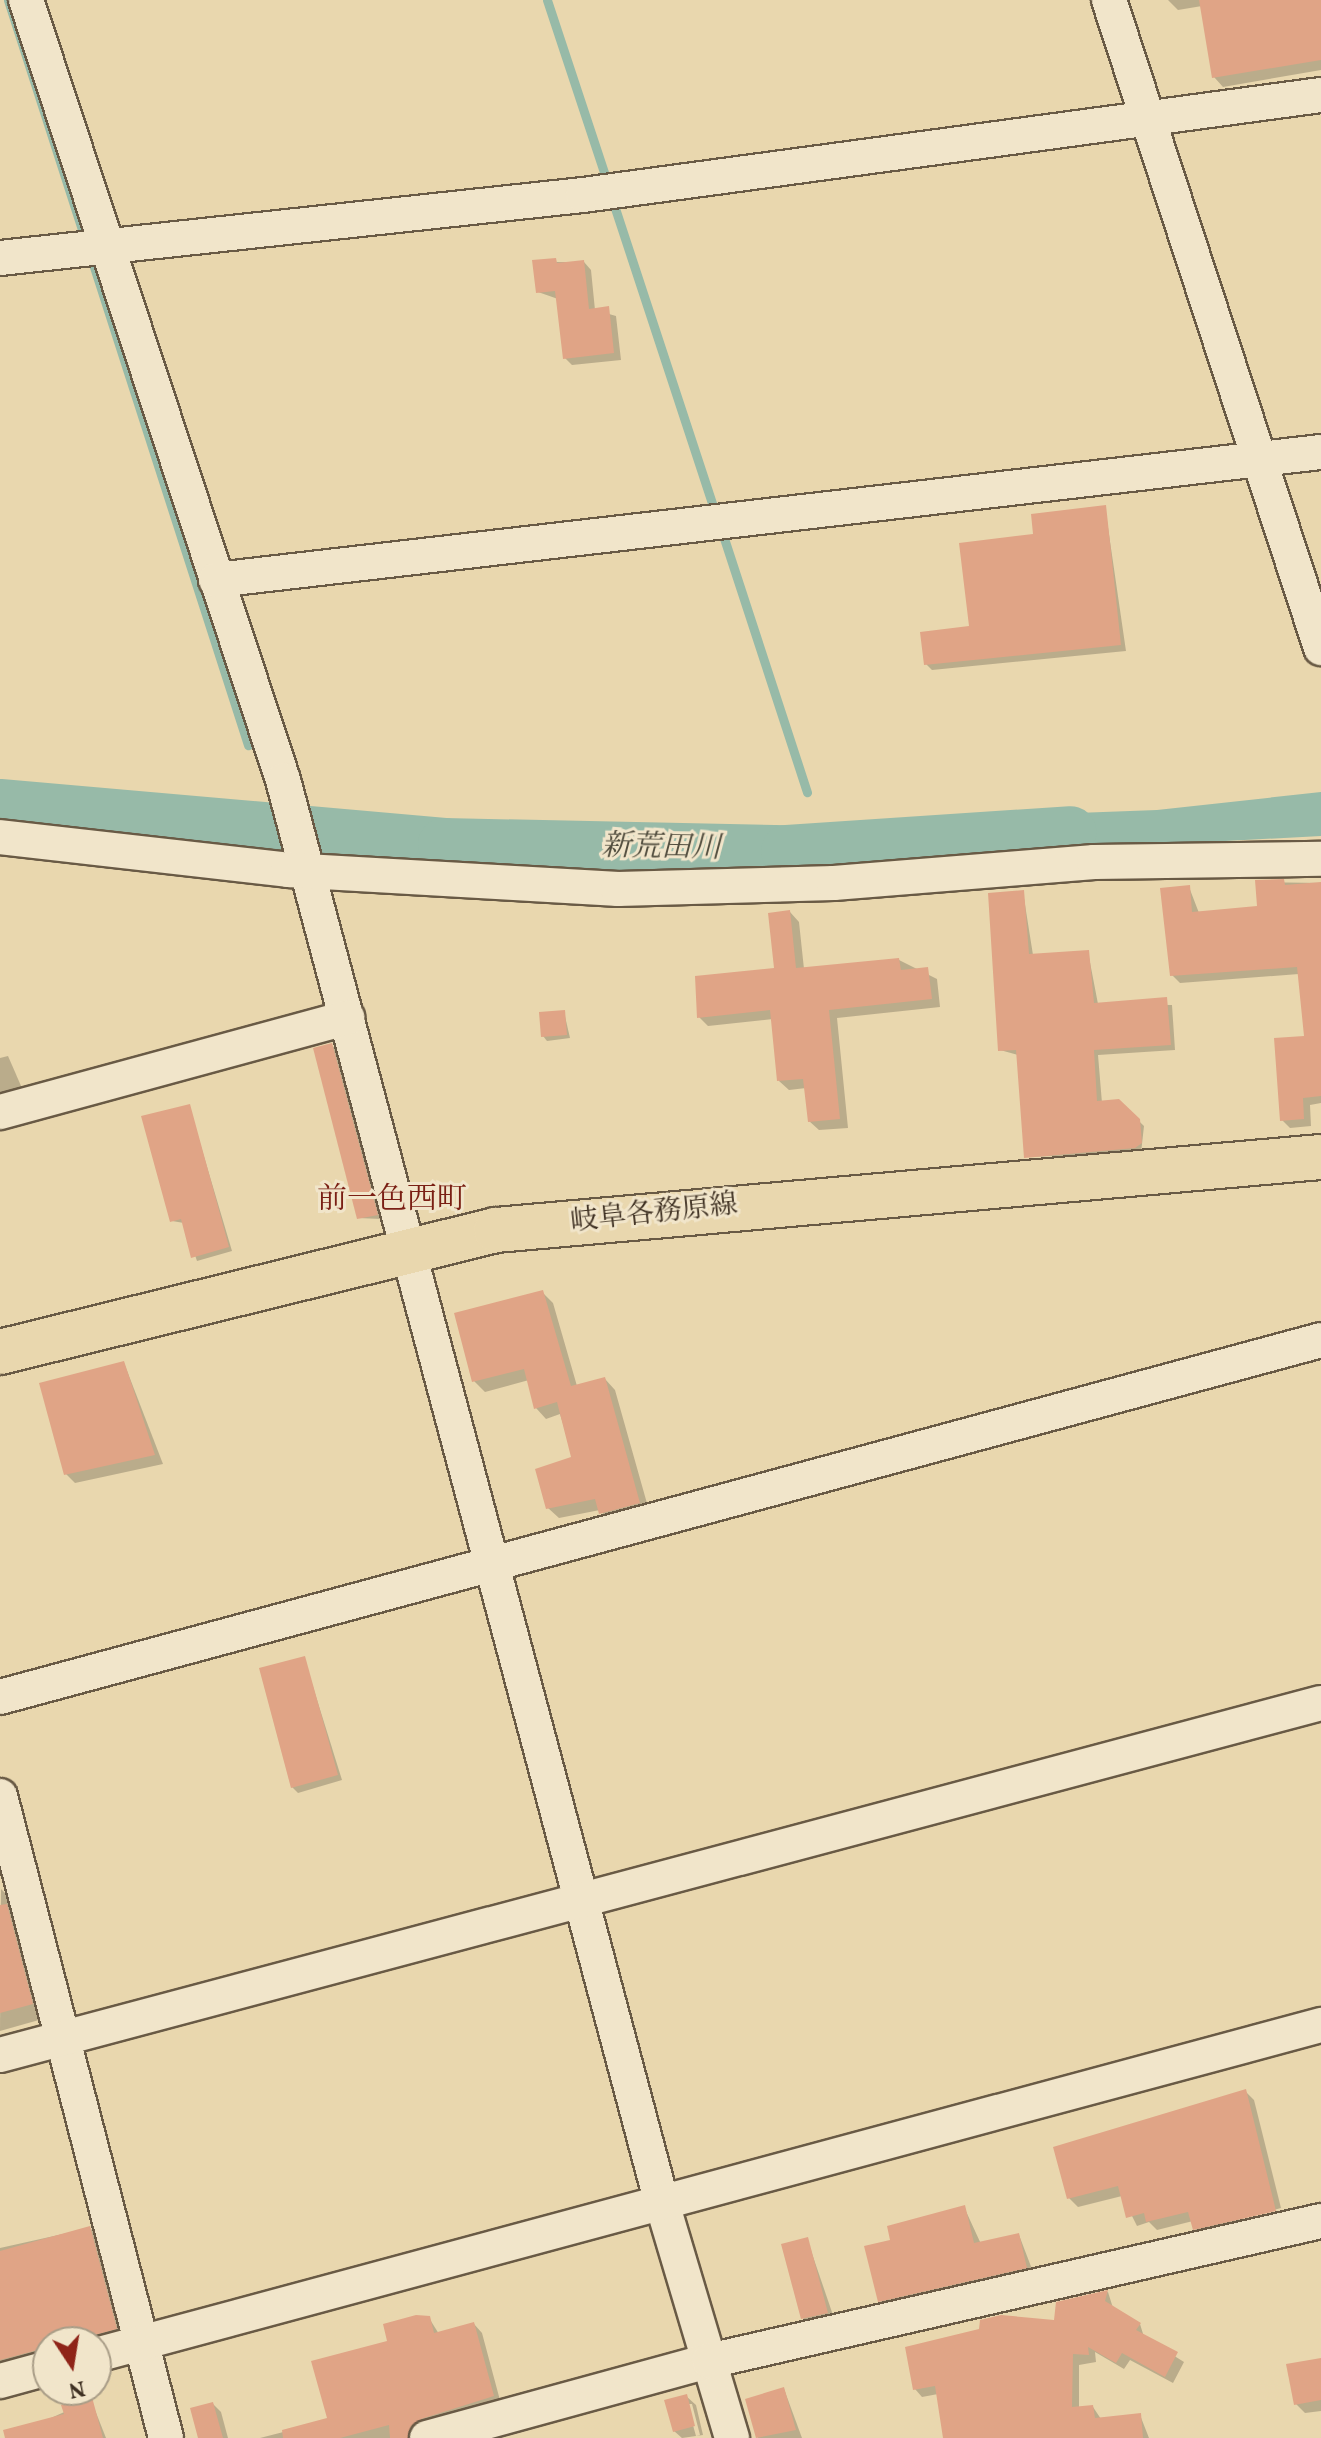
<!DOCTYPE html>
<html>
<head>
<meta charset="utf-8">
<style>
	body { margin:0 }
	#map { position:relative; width:1321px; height:2438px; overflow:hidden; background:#e9d7ae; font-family:Vollkorn,"Noto Serif JP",serif }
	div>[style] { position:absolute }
	.water>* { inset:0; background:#97baa8 }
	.shadow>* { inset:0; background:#0003 }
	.stream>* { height:9px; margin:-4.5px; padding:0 4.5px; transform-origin:4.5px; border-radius:4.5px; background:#97baa8 }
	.river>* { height:52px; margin:-26px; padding:0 26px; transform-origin:26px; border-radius:26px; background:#97baa8 }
	.building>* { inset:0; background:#e0a486 }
	.roads { filter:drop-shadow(2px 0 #695a45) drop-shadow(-2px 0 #695a45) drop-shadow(0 2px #695a45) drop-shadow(0 -2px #695a45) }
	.minor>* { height:34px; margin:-17px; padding:0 17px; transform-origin:17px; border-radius:17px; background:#f1e5ca }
	.major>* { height:44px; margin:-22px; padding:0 22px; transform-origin:22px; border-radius:22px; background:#e9d7ae }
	span { translate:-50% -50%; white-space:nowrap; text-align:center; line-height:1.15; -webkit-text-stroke:6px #f1e5ca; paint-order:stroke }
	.street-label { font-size:28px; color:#3e3022 }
	.water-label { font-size:30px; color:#504c3d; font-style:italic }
	.neighbourhood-label { font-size:30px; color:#7a1f14 }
	.north { position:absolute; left:32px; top:2326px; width:80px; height:80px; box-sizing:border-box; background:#f1e5ca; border:2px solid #a99d87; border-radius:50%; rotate:168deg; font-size:22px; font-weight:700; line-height:32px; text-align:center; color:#3e3022 }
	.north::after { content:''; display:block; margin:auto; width:28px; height:36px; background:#8f2418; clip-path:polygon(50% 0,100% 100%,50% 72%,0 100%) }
</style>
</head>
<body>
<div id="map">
	<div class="water">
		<i style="clip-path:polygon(1321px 792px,1321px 836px,1001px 853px,998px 816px,1157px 810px)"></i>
	</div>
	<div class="shadow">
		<i style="clip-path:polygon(1321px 0,1321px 70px,1223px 87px,1214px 77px,1202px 6px,1178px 10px,1168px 0)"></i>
		<i style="clip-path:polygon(534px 262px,584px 262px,591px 270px,595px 310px,616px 316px,621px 360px,572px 365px,565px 358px,558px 299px,538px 292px)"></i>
		<i style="clip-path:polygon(1105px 507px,1126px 651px,932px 670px,926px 664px,972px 628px,1036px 536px)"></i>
		<i style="clip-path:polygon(1258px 882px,1321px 883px,1321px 1103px,1310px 1105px,1311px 1126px,1290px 1128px,1282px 1120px,1306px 1038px,1299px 974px,1180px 983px,1172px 975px,1189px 887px,1199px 913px,1260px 908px)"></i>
		<i style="clip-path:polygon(1023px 892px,1033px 955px,1088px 952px,1098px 1004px,1172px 1005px,1175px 1050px,1098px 1055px,1102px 1103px,1118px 1101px,1144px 1126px,1141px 1153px,1026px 1157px,1018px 1055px,1000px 1050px)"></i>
		<i style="clip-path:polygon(790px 912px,799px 922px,804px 969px,899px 960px,937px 979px,940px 1007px,837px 1018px,848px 1128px,819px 1130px,809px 1121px,806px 1088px,789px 1090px,779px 1081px,773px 1019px,708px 1026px,699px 1017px,777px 970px)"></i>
		<i style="clip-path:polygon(564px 1012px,570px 1038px,547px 1041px,543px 1036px)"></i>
		<i style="clip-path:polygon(331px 1045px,336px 1049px,381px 1219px,358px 1218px)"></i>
		<i style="clip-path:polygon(8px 1056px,25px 1095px,0 1103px,0 1058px)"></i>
		<i style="clip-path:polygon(189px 1106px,232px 1251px,197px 1261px,184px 1223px,172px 1221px)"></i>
		<i style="clip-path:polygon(542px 1292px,553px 1303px,577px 1386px,605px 1379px,615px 1390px,650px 1514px,612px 1524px,600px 1510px,559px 1518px,548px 1508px,574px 1459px,560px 1414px,546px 1419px,536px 1408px,529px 1380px,485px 1392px,474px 1381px)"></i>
		<i style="clip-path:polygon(124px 1363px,163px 1464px,75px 1483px,66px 1474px)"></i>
		<i style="clip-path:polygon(304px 1658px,342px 1780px,298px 1793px,292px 1787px)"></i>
		<i style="clip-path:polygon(1px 1889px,16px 1904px,46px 2018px,0 2031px)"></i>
		<i style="clip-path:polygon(1245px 2091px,1254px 2100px,1281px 2208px,1198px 2231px,1282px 2212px,1284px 2219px,1204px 2238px,1195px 2229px,1193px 2221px,1157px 2230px,1149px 2222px,1137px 2226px,1122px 2196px,1078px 2207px,1069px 2198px)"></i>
		<i style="clip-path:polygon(964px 2207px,981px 2244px,1019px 2235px,1035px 2277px,889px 2310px,880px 2301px,893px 2242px)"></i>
		<i style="clip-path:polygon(90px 2228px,108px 2246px,134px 2347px,48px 2342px,48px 2372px,0 2386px,0 2248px)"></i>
		<i style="clip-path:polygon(807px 2239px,835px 2321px,811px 2326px,803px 2318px)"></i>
		<i style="clip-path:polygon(1108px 2292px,1113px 2308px,1140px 2324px,1144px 2337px,1184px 2362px,1173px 2383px,1130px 2360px,1124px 2369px,1095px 2352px,1096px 2362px,1079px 2365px,1079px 2408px,1093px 2407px,1101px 2419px,1140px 2415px,1149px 2438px,945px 2438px,938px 2394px,922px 2397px,915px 2389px,1056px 2323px,1058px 2304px)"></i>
		<i style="clip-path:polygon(429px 2318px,439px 2334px,474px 2324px,482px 2333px,501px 2404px,419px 2438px,260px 2438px,330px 2420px,390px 2343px)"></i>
		<i style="clip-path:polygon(1321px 2360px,1321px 2411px,1305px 2413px,1296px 2404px)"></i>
		<i style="clip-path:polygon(784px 2389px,802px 2438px,758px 2438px,747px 2400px)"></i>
		<i style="clip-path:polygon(evenodd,686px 2396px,696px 2405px,703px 2435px,682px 2438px,674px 2431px,686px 2396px,687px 2404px,692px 2404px,700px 2435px,696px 2436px,687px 2404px)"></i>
		<i style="clip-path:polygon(91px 2400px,106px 2438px,37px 2438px,42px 2422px)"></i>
		<i style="clip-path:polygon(213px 2404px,221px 2412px,228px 2438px,200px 2438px)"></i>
	</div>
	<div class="stream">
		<i style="left:8px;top:0;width:783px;rotate:72.14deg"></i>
		<i style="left:547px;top:0;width:194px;rotate:71.7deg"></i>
		<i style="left:612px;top:199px;width:333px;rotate:71.8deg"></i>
		<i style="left:721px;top:529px;width:277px;rotate:71.9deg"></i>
	</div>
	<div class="river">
		<i style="left:0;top:805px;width:446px;rotate:5deg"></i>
		<i style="left:444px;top:844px;width:343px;rotate:1.2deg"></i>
		<i style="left:787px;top:851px;width:284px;rotate:-3.8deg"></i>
	</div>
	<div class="building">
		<i style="clip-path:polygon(1199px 0,1321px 0,1321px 60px,1212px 78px)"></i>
		<i style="clip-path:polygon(556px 258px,557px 263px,584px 260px,589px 309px,609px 306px,614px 353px,563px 359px,555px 291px,536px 293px,532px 260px)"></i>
		<i style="clip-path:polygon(1106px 505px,1121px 645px,924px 665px,920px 632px,969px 626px,959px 543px,1033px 534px,1031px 514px)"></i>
		<i style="clip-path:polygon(1284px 879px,1285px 885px,1321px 882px,1321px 1096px,1303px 1098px,1304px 1119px,1280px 1121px,1274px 1038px,1304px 1036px,1297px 967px,1170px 976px,1160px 888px,1190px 885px,1192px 912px,1257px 906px,1255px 880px)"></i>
		<i style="clip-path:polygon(1024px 890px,1029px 954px,1089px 950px,1094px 1003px,1167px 997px,1171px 1045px,1094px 1050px,1097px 1101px,1119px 1099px,1140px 1119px,1142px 1143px,1135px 1148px,1024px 1158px,1016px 1050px,998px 1051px,988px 893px)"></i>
		<i style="clip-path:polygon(790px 910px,796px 968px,899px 958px,901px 970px,928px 967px,932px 999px,829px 1010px,840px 1119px,808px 1122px,803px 1079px,777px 1081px,770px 1010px,697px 1018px,695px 976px,774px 968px,768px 913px)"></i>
		<i style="clip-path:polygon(565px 1010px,567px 1035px,541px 1037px,539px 1012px)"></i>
		<i style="clip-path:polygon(332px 1043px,378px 1215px,357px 1219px,313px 1048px)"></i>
		<i style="clip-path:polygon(190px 1104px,229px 1247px,191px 1258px,181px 1219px,170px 1222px,141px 1116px)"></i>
		<i style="clip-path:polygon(543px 1290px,571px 1386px,605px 1377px,640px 1503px,599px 1514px,595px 1499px,546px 1509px,535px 1469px,571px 1457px,557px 1402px,534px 1409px,524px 1369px,472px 1382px,454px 1313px)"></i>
		<i style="clip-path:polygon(124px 1361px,155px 1455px,64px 1475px,39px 1383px)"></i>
		<i style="clip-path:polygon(305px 1656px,338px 1775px,291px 1788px,259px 1668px)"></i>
		<i style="clip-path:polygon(7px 1904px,33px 2004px,0 2013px,0 1905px)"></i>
		<i style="clip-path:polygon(1246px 2089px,1276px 2211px,1193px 2230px,1188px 2212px,1146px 2222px,1144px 2213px,1126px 2218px,1118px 2186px,1067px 2199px,1053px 2147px)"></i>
		<i style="clip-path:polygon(965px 2205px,974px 2243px,1019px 2233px,1027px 2268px,878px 2302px,864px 2246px,890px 2240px,887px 2226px)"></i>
		<i style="clip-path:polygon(90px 2226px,117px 2329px,0 2360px,0 2251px)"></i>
		<i style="clip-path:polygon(808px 2237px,828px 2313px,801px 2319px,781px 2244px)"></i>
		<i style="clip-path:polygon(1108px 2290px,1105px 2301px,1141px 2323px,1136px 2330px,1178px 2352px,1165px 2377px,1122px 2353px,1116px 2363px,1088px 2347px,1089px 2355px,1073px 2354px,1072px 2407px,1093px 2405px,1095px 2418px,1141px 2413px,1143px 2438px,943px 2438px,935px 2386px,913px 2390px,905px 2347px,979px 2329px,980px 2320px,1001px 2315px,1054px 2320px,1056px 2302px)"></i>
		<i style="clip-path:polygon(416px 2315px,430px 2316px,434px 2333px,474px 2322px,494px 2396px,421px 2419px,408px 2438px,390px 2438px,389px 2425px,340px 2438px,283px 2438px,282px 2430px,327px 2418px,311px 2361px,387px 2341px,383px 2324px)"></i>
		<i style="clip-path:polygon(1321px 2358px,1321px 2400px,1294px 2405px,1286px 2364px)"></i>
		<i style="clip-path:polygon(784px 2387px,796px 2430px,756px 2438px,745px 2399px)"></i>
		<i style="clip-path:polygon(687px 2394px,695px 2426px,673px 2432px,664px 2400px)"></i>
		<i style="clip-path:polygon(92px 2397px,103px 2438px,5px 2438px,3px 2430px,64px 2414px,61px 2405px)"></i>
		<i style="clip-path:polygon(213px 2402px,223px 2438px,198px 2438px,190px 2408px)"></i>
	</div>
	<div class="roads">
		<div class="minor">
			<i style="left:26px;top:0;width:821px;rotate:71.76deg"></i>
			<i style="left:283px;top:780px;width:1473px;rotate:75.09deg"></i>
			<i style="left:662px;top:2203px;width:245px;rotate:73.4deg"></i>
			<i style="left:1109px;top:0;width:682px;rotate:71.88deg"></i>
			<i style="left:0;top:258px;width:586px;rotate:-6.17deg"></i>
			<i style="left:583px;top:195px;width:745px;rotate:-7.72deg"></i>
			<i style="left:216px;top:580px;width:1112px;rotate:-6.61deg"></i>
			<i style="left:0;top:837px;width:290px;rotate:6.5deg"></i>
			<i style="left:288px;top:870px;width:331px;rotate:3.3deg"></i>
			<i style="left:618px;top:889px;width:216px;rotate:-1.6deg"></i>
			<i style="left:834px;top:883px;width:261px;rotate:-4.6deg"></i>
			<i style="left:1094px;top:862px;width:227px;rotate:-0.8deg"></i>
			<i style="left:0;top:1112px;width:360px;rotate:-15.2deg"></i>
			<i style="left:0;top:1697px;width:1368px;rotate:-15.12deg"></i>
			<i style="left:0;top:1796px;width:663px;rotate:75.5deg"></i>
			<i style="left:0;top:2055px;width:1367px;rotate:-14.92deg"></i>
			<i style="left:96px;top:2355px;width:1269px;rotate:-15.08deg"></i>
			<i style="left:0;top:2381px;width:50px;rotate:-15.2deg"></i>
			<i style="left:427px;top:2438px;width:292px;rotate:-15.3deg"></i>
			<i style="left:709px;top:2361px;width:628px;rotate:-12.89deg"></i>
		</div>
		<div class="major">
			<i style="left:0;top:1352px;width:511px;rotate:-13.82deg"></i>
			<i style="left:496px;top:1230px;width:828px;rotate:-5.06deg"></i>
		</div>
	</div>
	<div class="street-label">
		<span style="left:654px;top:1214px;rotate:-6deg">岐阜各務原線</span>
	</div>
	<div class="water-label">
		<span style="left:661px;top:848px;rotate:1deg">新荒田川</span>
	</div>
	<div class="neighbourhood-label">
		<span style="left:392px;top:1200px">前一色西町</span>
	</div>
	<div class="north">N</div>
</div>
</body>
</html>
